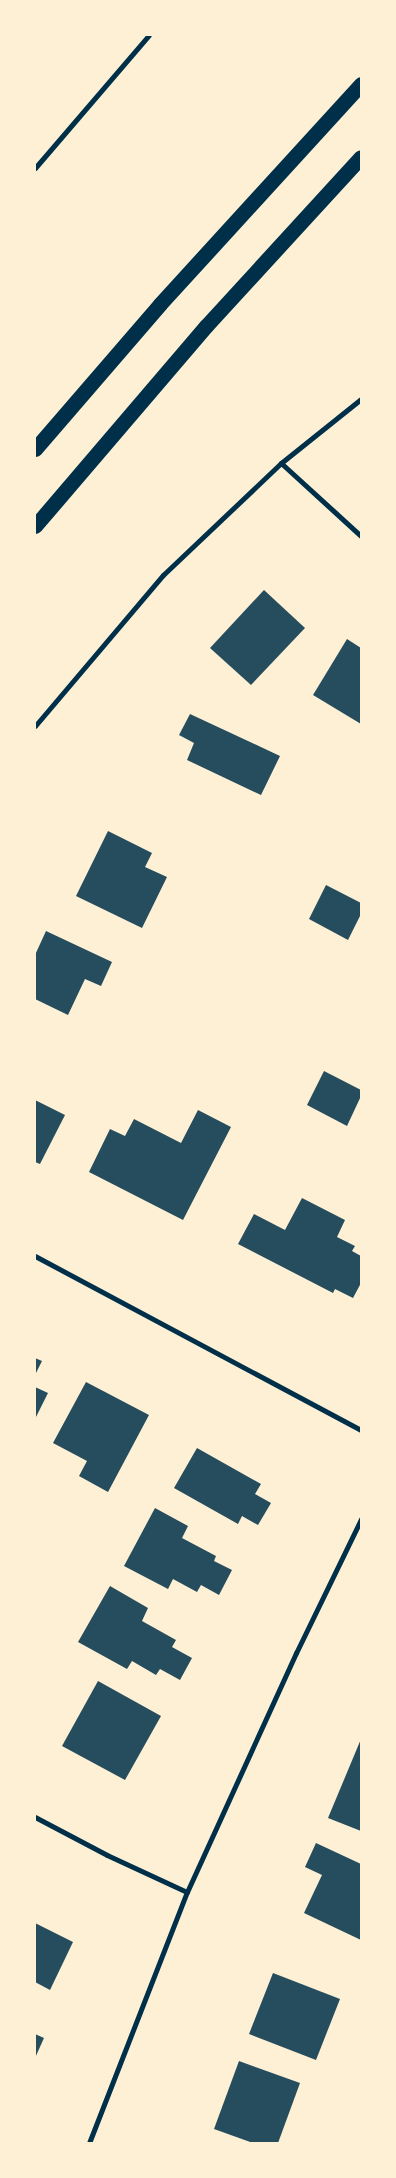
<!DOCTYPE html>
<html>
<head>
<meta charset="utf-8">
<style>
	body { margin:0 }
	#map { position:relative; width:396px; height:2178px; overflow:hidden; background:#fdf0d5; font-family:"Nunito Sans",sans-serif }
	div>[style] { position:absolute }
	.building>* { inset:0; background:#264d5e }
	.minor>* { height:5px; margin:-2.5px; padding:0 2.5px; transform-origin:2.5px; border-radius:2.5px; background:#003049 }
	.motorway>* { height:15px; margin:-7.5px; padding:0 7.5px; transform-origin:7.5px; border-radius:7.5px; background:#003049 }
	span { translate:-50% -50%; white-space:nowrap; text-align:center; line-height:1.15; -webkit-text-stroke:5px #fdf0d5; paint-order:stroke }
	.frame { position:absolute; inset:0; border:36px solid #fdf0d5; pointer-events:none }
</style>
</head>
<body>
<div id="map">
	<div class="building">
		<i style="clip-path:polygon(264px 590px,305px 628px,251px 685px,210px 648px)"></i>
		<i style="clip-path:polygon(347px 639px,361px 648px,361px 724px,313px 695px)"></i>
		<i style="clip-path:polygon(190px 714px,280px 756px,261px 795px,187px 760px,194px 743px,179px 735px)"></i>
		<i style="clip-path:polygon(108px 831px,152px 853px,145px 867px,167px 877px,142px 928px,76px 896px)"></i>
		<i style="clip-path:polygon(326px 885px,361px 903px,361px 914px,348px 940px,309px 919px)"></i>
		<i style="clip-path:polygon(46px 931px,112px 962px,101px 986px,85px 979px,68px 1015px,35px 999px,35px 955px)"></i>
		<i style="clip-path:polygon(324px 1071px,361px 1090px,361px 1096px,347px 1126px,307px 1105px)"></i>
		<i style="clip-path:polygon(35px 1100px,65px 1115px,40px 1164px,35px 1162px)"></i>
		<i style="clip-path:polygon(198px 1110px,231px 1127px,183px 1220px,89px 1172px,110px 1129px,125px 1136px,134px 1119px,181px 1143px)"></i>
		<i style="clip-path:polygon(302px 1198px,345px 1220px,337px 1237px,355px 1246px,352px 1251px,361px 1256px,361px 1283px,353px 1298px,335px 1289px,333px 1293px,238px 1244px,254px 1214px,285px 1230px)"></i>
		<i style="clip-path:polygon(35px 1358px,42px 1361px,35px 1375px)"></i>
		<i style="clip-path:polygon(86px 1382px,149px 1415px,108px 1492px,79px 1476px,87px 1461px,53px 1443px)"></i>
		<i style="clip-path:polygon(35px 1387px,48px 1393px,35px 1419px)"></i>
		<i style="clip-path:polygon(197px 1448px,261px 1484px,255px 1494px,271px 1503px,258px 1525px,242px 1516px,238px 1524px,174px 1488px)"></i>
		<i style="clip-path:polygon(155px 1508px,188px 1526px,182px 1538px,216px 1556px,214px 1561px,232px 1570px,219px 1595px,201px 1585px,197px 1592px,173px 1579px,168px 1589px,124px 1566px)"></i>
		<i style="clip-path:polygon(110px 1586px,148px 1608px,142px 1621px,176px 1640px,172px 1647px,192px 1658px,180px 1680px,160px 1669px,156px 1675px,132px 1661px,127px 1669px,78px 1642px)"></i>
		<i style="clip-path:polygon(98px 1681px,161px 1716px,125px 1780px,62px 1746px)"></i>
		<i style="clip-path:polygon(361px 1739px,361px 1831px,328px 1818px)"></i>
		<i style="clip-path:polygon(316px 1843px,361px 1864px,361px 1940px,304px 1913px,322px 1875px,305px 1867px)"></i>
		<i style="clip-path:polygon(35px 1923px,73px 1942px,50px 1990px,35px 1982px)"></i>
		<i style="clip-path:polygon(273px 1973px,340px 1999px,316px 2060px,249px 2034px)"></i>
		<i style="clip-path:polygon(35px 2034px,44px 2038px,35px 2058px)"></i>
		<i style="clip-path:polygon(239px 2061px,300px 2083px,278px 2143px,253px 2143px,214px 2129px)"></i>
	</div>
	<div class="minor">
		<i style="left:35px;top:168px;width:175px;rotate:-49.4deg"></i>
		<i style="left:281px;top:463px;width:108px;rotate:42.4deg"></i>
		<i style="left:35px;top:726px;width:198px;rotate:-49.7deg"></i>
		<i style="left:163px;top:575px;width:163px;rotate:-43.5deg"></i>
		<i style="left:281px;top:463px;width:102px;rotate:-38.7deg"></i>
		<i style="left:35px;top:1256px;width:370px;rotate:28.1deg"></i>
		<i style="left:35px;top:1817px;width:81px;rotate:27.8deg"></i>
		<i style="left:107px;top:1855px;width:88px;rotate:24.8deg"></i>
		<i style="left:89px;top:2143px;width:269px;rotate:-68.7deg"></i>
		<i style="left:187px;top:1892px;width:263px;rotate:-65.5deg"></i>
		<i style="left:296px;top:1653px;width:149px;rotate:-64.1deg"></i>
	</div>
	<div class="motorway">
		<i style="left:35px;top:449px;width:191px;rotate:-49.2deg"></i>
		<i style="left:160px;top:304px;width:298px;rotate:-47.6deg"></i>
		<i style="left:35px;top:526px;width:263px;rotate:-49.5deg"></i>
		<i style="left:206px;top:326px;width:229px;rotate:-47.5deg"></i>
	</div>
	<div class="frame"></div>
</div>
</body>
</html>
